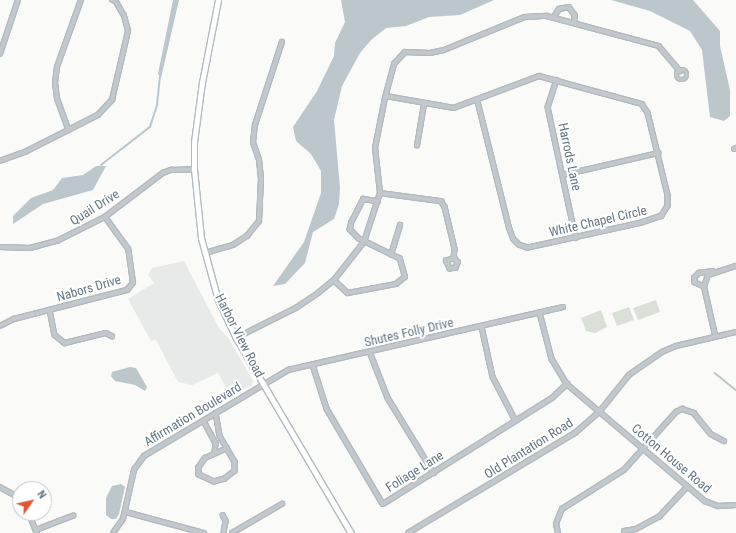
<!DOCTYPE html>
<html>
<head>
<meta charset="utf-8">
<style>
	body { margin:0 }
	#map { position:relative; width:736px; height:533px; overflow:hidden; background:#fafaf8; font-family:"Roboto Condensed",sans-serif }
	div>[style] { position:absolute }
	.built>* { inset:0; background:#e8e9e9 }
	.green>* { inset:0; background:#dadfd7 }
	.water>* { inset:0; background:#bbc7cb }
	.stream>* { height:1.5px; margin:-0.75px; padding:0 0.75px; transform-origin:0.75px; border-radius:0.75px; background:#bbc7cb }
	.roads { filter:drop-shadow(1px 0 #b3babf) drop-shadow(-1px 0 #b3babf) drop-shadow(0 1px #b3babf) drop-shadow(0 -1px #b3babf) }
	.minor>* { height:3.5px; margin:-1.75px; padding:0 1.75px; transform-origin:1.75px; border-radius:1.75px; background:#c3c8cc }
	.minor>.ring { margin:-1.75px; padding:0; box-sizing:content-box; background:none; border:3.5px solid #c3c8cc; border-radius:50% }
	.secondary>* { height:5px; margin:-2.5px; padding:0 2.5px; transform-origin:2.5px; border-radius:2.5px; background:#fff }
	span { translate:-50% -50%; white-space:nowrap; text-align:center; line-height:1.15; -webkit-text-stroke:4px #fff; paint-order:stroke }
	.street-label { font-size:13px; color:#657683 }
	.north { position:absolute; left:12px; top:481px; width:40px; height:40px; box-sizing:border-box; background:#fff; border:1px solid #c1c8cd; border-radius:50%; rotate:56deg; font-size:11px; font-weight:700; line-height:16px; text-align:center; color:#657683 }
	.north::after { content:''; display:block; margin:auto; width:14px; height:18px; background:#e4572e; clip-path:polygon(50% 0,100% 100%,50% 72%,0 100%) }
</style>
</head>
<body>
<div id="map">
	<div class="built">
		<i style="clip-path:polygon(184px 261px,219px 328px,229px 339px,253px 381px,252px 385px,231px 396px,218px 373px,192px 385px,178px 382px,156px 340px,151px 341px,128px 299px,154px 283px,148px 275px,152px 268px)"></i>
	</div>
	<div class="green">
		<i style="clip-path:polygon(656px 300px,660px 312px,638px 320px,633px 308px)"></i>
		<i style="clip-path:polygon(629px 307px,634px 320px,617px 326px,612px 313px)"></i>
		<i style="clip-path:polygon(601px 310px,607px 327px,595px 333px,586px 331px,581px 318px)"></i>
	</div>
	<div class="water">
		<i style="clip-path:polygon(173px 0,179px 0,161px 78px,158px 74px)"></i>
		<i style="clip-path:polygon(341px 0,494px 0,460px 15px,429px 17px,406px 26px,386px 28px,371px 40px,360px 53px,342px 86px,334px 120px,340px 188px,339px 204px,334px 219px,313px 232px,305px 263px,285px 284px,273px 286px,304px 242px,321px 193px,321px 171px,311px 154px,296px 141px,293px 127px,317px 91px,334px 56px,335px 43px,345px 22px)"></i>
		<i style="clip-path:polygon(611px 0,693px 0,720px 31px,720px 46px,730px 90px,730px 116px,724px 121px,710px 117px,702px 50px,690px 31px,650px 11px)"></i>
		<i style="clip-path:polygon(96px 166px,106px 166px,93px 190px,43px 204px,13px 224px,13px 216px,31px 198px,53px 190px,62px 178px,83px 175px)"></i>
		<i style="clip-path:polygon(130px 367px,136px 368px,147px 387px,145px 391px,135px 385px,115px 381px,111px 376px,112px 372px)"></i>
		<i style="clip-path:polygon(121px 484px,125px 487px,119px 514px,116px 519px,111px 519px,106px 515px,106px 498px,112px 486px)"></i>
	</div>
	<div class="stream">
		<i style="left:101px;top:165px;width:62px;rotate:-37.8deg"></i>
		<i style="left:150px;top:127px;width:23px;rotate:-72deg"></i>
		<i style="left:157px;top:105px;width:29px;rotate:-84deg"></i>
		<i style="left:715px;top:373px;width:27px;rotate:39deg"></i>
	</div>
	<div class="roads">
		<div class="minor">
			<i style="left:554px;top:17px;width:9px;rotate:-58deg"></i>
			<i style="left:559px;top:9px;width:10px;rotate:-11deg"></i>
			<i style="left:569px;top:7px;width:10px;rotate:53deg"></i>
			<i style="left:575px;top:15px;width:8px;rotate:90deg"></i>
			<i style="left:0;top:54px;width:57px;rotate:-71.6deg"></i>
			<i class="ring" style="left:677px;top:70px;width:6.5px;height:6.5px"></i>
			<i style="left:557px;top:80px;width:28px;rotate:108deg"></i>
			<i style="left:548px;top:107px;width:134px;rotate:77.9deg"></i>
			<i style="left:386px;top:96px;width:69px;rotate:10deg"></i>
			<i style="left:454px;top:108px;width:91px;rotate:-20.6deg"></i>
			<i style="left:539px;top:76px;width:107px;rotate:15.2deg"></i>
			<i style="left:642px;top:104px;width:11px;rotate:56deg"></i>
			<i style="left:648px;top:113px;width:84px;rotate:76.3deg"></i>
			<i style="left:668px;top:195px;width:11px;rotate:90deg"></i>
			<i style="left:668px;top:206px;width:12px;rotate:121deg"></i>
			<i style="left:662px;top:216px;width:21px;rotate:161deg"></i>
			<i style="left:642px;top:223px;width:117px;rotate:167.6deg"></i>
			<i style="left:528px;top:248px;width:9px;rotate:-162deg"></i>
			<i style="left:519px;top:245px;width:8px;rotate:-135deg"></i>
			<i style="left:513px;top:239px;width:12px;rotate:-110deg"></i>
			<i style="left:509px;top:228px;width:132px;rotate:-104deg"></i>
			<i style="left:68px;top:129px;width:32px;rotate:-110deg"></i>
			<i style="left:57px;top:99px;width:16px;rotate:-97deg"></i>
			<i style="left:55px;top:83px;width:16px;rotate:-83deg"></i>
			<i style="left:57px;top:67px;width:71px;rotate:-70.3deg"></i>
			<i style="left:417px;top:146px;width:43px;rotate:-80.5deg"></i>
			<i style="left:734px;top:149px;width:2px;rotate:-27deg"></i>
			<i style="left:0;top:161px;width:27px;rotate:-20deg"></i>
			<i style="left:25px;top:152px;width:82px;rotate:-26.9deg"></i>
			<i style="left:98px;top:115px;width:21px;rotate:-47deg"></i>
			<i style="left:112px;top:100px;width:71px;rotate:-76.9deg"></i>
			<i style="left:128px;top:31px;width:16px;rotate:-105deg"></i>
			<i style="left:124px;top:16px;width:16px;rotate:-120deg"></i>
			<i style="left:116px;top:2px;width:4px;rotate:-153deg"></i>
			<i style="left:563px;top:175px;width:98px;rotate:-13deg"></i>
			<i style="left:380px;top:193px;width:62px;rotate:7.5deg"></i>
			<i style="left:441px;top:201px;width:7px;rotate:56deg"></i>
			<i style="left:445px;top:207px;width:43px;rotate:76.6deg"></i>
			<i style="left:455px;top:249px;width:9px;rotate:96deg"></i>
			<i style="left:454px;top:258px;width:6px;rotate:45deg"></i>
			<i style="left:458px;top:262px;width:6px;rotate:108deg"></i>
			<i style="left:456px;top:268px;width:6px;rotate:171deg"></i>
			<i style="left:450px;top:269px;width:9px;rotate:-117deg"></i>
			<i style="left:446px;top:261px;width:9px;rotate:-21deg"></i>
			<i style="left:0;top:247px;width:30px;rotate:2deg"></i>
			<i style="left:30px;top:248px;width:28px;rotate:-15deg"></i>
			<i style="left:57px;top:241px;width:54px;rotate:-26.6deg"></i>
			<i style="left:105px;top:217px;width:73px;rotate:-37.2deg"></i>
			<i style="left:163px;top:173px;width:9px;rotate:-21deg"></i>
			<i style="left:171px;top:170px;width:23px;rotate:-2deg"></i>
			<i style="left:205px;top:253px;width:29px;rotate:-16deg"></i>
			<i style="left:233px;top:245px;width:17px;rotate:-33deg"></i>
			<i style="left:247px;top:236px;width:19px;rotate:-51deg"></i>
			<i style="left:259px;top:221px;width:42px;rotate:-87.3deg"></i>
			<i style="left:261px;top:179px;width:19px;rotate:-96deg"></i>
			<i style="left:259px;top:160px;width:18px;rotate:-109deg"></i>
			<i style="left:253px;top:143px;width:18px;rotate:-84deg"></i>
			<i style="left:255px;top:125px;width:87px;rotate:-72deg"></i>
			<i style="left:391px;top:255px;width:31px;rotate:-73deg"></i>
			<i style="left:334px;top:280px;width:19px;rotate:43deg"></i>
			<i style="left:348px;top:293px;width:49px;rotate:-10.6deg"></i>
			<i style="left:396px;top:284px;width:11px;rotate:-38deg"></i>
			<i style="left:405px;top:277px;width:19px;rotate:-106deg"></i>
			<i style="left:400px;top:259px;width:46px;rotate:-154deg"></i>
			<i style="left:359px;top:239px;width:13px;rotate:-135deg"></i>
			<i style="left:350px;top:230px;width:7px;rotate:-82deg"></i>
			<i style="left:351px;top:223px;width:27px;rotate:-63deg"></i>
			<i style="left:363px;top:199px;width:15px;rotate:8deg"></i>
			<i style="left:704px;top:287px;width:10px;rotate:-156deg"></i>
			<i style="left:695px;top:283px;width:5px;rotate:-101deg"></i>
			<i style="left:694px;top:278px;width:7px;rotate:-45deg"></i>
			<i style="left:699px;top:273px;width:14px;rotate:-8deg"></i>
			<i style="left:50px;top:310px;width:25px;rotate:79deg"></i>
			<i style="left:55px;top:335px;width:13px;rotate:39deg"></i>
			<i style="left:65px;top:343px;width:42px;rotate:-13.7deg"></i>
			<i style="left:106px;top:333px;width:7px;rotate:27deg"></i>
			<i style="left:540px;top:313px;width:48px;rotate:75.4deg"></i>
			<i style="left:552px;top:359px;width:29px;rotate:59deg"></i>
			<i style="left:567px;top:384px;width:181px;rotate:40.3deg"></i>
			<i style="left:705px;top:501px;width:14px;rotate:21deg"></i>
			<i style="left:718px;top:506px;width:18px;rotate:-3deg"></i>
			<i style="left:0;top:326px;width:16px;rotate:-27deg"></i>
			<i style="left:14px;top:319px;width:117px;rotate:-14.4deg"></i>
			<i style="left:127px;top:290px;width:9px;rotate:-49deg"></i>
			<i style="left:133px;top:283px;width:34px;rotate:-98deg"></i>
			<i style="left:128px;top:249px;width:39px;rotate:-126deg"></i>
			<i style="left:482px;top:327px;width:51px;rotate:77.6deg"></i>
			<i style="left:493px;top:377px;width:47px;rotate:62.4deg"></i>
			<i style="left:715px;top:335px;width:49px;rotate:-102.9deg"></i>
			<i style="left:704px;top:287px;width:13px;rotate:-72deg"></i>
			<i style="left:708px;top:275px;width:29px;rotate:-18deg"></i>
			<i style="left:236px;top:338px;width:67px;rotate:-26.6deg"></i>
			<i style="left:296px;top:308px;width:27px;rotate:-34deg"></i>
			<i style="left:318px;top:293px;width:21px;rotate:-39deg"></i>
			<i style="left:334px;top:280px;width:48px;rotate:-51.7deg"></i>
			<i style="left:364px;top:242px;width:52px;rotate:-71.9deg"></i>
			<i style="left:380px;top:193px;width:45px;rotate:-96.3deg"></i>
			<i style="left:375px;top:148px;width:51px;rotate:-78.7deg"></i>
			<i style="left:385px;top:98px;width:35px;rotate:-75deg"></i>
			<i style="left:394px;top:64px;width:16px;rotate:-47deg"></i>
			<i style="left:405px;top:52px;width:25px;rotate:2deg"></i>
			<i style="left:430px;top:53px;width:14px;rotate:-12deg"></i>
			<i style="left:444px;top:50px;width:87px;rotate:-22.2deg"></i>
			<i style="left:525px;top:17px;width:22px;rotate:-3deg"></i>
			<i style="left:547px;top:16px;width:116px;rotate:15deg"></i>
			<i style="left:659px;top:46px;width:33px;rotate:50deg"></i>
			<i style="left:370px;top:352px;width:49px;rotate:68.6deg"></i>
			<i style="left:388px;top:398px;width:88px;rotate:58.5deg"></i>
			<i style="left:313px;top:365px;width:46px;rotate:72.3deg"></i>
			<i style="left:327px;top:409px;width:110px;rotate:59.5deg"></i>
			<i style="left:383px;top:504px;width:199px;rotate:-32.1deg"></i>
			<i style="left:552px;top:398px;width:21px;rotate:-43deg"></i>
			<i style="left:216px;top:413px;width:23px;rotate:80deg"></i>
			<i style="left:220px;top:436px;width:30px;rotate:60deg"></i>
			<i style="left:235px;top:462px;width:9px;rotate:90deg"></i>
			<i style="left:235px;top:471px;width:13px;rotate:141deg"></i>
			<i style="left:225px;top:479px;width:11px;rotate:165deg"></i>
			<i style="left:214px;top:482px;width:17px;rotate:-155deg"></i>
			<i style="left:199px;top:475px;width:7px;rotate:-98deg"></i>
			<i style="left:198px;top:468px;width:12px;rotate:-55deg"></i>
			<i style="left:205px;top:458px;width:24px;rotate:-24deg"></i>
			<i style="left:204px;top:421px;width:26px;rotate:62deg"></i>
			<i style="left:216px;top:444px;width:8px;rotate:97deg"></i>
			<i style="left:0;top:487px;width:23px;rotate:29deg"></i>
			<i style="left:16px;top:495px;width:6px;rotate:-51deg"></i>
			<i style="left:126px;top:512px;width:81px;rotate:15.1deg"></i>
			<i style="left:29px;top:513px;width:22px;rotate:68deg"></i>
			<i style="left:223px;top:515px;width:7px;rotate:63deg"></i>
			<i style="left:226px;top:521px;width:12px;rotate:99deg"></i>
			<i style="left:36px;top:530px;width:40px;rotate:-21deg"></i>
			<i style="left:624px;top:531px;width:12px;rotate:-9deg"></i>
			<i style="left:636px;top:529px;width:26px;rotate:-28deg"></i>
			<i style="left:659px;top:517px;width:41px;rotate:-47deg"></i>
			<i style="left:113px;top:533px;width:17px;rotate:-54deg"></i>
			<i style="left:123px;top:519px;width:50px;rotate:-77.3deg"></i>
			<i style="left:134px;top:470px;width:17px;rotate:-54deg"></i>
			<i style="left:144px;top:456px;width:168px;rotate:-30.8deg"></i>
			<i style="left:288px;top:370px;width:282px;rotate:-12.9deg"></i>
			<i style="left:232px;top:533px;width:58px;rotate:-30.1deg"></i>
			<i style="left:408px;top:533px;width:195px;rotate:-30.9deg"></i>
			<i style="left:575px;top:433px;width:33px;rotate:-41deg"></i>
			<i style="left:600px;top:411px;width:46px;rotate:-51.1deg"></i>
			<i style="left:629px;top:375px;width:40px;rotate:-34.9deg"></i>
			<i style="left:662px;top:352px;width:15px;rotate:-23deg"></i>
			<i style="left:676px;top:346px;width:62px;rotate:-13.1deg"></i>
			<i style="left:558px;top:533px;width:9px;rotate:-103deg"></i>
			<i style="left:556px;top:524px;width:16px;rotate:-68deg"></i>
			<i style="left:562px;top:509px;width:73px;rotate:-32.2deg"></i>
			<i style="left:624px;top:470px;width:78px;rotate:-48.1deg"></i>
			<i style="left:676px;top:412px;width:7px;rotate:-27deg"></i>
			<i style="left:682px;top:409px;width:13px;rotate:18deg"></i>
			<i style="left:694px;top:413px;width:27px;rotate:51deg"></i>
			<i style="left:711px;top:434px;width:15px;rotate:28deg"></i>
		</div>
		<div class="secondary">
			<i style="left:218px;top:0;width:84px;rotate:101deg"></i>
			<i style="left:202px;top:82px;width:61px;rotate:97.6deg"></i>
			<i style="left:194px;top:142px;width:27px;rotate:90deg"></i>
			<i style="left:194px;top:169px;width:69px;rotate:84.2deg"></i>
			<i style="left:201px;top:238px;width:64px;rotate:74.7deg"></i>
			<i style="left:218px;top:300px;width:42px;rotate:64.7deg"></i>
			<i style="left:236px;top:338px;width:226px;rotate:59.5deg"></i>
		</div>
	</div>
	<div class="street-label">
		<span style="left:569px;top:157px;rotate:78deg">Harrods Lane</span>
		<span style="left:95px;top:208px;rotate:-32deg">Quail Drive</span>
		<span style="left:598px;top:222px;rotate:-13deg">White Chapel Circle</span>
		<span style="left:89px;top:289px;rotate:-16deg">Nabors Drive</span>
		<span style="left:409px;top:333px;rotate:-13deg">Shutes Folly Drive</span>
		<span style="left:239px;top:336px;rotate:63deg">Harbor View Road</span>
		<span style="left:193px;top:415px;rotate:-31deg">Affirmation Boulevard</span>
		<span style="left:529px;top:449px;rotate:-32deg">Old Plantation Road</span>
		<span style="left:671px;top:459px;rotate:40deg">Cotton House Road</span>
		<span style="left:415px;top:472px;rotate:-32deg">Foliage Lane</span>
	</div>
	<div class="north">N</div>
</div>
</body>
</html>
